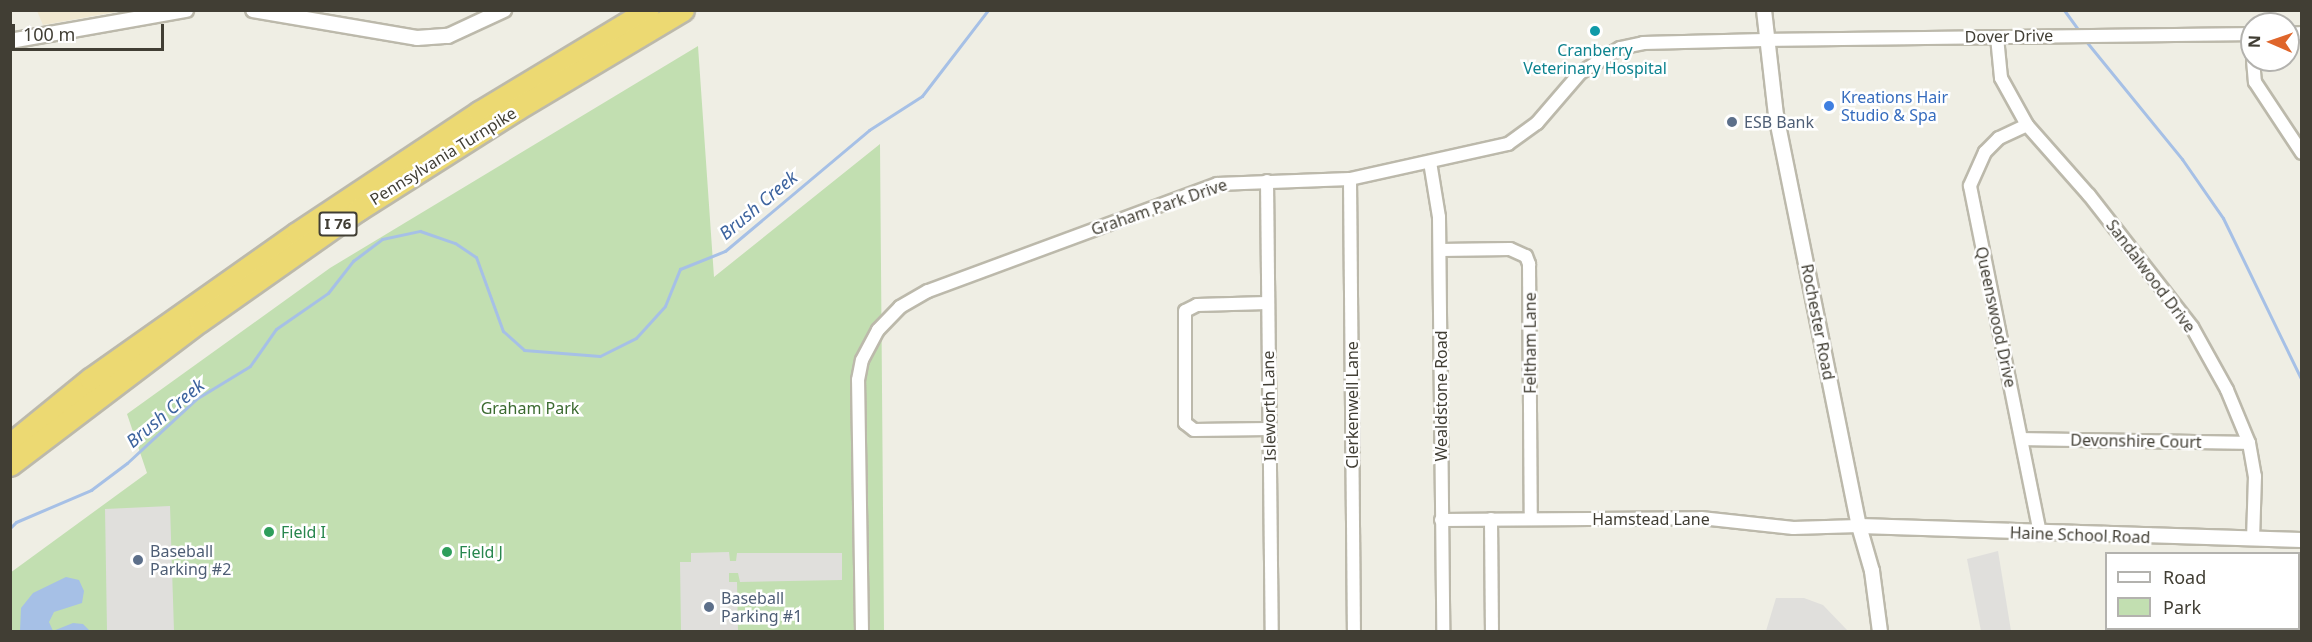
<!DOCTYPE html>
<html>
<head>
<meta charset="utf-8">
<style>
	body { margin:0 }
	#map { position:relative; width:2312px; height:642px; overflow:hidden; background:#efeee4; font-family:"Noto Sans",sans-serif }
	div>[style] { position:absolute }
	.commercial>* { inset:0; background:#f0e8d0 }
	.green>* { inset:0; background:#c2dfb1 }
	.parking>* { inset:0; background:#e0dfdc }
	.water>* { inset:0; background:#a6c0e6 }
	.stream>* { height:3px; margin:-1.5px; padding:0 1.5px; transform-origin:1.5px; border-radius:1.5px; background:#a6c0e6 }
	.roads { filter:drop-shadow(2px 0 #bcb9ab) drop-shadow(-2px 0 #bcb9ab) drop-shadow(0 2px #bcb9ab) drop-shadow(0 -2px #bcb9ab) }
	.minor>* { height:12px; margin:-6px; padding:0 6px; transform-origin:6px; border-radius:6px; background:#fff }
	.tertiary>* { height:14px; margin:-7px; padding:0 7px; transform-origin:7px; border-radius:7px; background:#fff }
	.motorway>* { height:21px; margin:-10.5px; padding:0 10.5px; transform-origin:10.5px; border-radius:10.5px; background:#ecd972 }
	.dots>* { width:16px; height:16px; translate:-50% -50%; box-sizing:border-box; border:3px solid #fff; border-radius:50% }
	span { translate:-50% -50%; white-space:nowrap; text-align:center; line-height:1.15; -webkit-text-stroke:5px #fff; paint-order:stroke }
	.shield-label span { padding:2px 4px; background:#fff; border:2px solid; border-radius:4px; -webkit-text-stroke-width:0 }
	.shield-label { font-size:15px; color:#413e34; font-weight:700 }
	.street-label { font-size:16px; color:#413e34 }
	.culture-label { font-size:16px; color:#0d838f }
	.shop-label { font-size:16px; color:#366cbe }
	.left { translate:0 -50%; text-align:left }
	.service-label { font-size:16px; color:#4e5e75 }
	.park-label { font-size:16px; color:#3b6a30 }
	.leisure-label { font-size:16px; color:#27864d }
	.water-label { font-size:18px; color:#3c639e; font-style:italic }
	.frame { position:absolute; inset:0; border:12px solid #413e34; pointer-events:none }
	.legend { position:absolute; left:2105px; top:552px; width:195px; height:78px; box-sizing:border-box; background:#fff; border:2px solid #b3b2ae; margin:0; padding:8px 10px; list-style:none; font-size:18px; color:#413e34 }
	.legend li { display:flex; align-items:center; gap:12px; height:30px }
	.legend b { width:30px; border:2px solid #b3b2ae }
	.north { position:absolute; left:2240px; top:12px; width:60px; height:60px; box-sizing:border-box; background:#fff; border:2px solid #b3b2ae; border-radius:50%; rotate:272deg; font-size:16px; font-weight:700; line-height:24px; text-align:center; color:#413e34 }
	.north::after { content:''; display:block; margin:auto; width:21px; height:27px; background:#df662b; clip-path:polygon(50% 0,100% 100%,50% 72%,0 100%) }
	.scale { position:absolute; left:12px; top:24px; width:152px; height:27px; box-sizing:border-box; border:3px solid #413e34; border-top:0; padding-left:8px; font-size:18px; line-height:21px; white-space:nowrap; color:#413e34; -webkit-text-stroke:4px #fff; paint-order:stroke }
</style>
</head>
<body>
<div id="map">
	<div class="commercial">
		<i style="clip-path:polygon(37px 11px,122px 11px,43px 25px)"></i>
	</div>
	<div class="green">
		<i style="clip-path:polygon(698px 46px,714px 277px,880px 144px,884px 631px,11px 631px,10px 573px,147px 473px,127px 414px,330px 268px)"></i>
	</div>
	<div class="parking">
		<i style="clip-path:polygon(170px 506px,174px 631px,107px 631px,105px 509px)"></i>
		<i style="clip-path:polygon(1998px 551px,2011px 631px,1981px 631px,1967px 559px)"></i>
		<i style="clip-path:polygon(729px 552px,730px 561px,736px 561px,737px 553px,842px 553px,842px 580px,740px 582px,738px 573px,729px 573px,729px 582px,737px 582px,738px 631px,681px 631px,680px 562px,691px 562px,691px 553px)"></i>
		<i style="clip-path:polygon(1776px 598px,1804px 598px,1823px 605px,1848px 631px,1766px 631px)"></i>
	</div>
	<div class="water">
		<i style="clip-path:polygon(66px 577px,79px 580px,84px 591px,82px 603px,54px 612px,49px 622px,53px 631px,73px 623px,83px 624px,90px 631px,20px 631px,21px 608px,33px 593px)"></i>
	</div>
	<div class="stream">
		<i style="left:2064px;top:10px;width:27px;rotate:54deg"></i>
		<i style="left:2085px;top:40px;width:154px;rotate:50.8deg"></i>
		<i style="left:2182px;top:159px;width:72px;rotate:55.2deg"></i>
		<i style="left:2223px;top:218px;width:181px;rotate:64.1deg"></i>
		<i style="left:10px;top:528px;width:8px;rotate:-45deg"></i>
		<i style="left:16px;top:522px;width:82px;rotate:-23.1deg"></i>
		<i style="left:91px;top:490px;width:45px;rotate:-36.9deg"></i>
		<i style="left:127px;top:463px;width:94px;rotate:-42.8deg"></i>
		<i style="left:196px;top:399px;width:63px;rotate:-31.4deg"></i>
		<i style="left:250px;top:366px;width:45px;rotate:-54.9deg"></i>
		<i style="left:276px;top:329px;width:63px;rotate:-34.7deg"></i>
		<i style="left:328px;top:293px;width:41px;rotate:-52deg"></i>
		<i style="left:353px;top:261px;width:36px;rotate:-37deg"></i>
		<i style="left:382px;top:239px;width:39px;rotate:-12deg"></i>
		<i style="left:420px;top:231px;width:37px;rotate:19deg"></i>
		<i style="left:455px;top:243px;width:25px;rotate:34deg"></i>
		<i style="left:476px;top:257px;width:79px;rotate:70deg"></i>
		<i style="left:503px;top:331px;width:28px;rotate:42deg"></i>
		<i style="left:524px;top:350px;width:76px;rotate:4.5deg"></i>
		<i style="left:600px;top:356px;width:40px;rotate:-26.6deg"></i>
		<i style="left:636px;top:338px;width:43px;rotate:-47.8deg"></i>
		<i style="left:665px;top:306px;width:40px;rotate:-68deg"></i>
		<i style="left:680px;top:269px;width:48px;rotate:-21.8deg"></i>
		<i style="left:725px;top:251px;width:188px;rotate:-40deg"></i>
		<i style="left:869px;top:130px;width:63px;rotate:-32.7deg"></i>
		<i style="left:922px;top:96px;width:108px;rotate:-52.5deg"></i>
	</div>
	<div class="roads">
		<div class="minor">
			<i style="left:2250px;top:34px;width:19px;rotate:84deg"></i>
			<i style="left:2288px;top:34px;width:14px;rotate:-4deg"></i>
			<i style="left:1997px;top:37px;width:41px;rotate:84.4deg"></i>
			<i style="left:2001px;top:78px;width:54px;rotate:61deg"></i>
			<i style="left:2027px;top:125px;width:94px;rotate:48.5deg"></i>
			<i style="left:2089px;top:195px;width:167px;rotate:52deg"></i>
			<i style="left:2192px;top:327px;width:72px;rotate:60.9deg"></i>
			<i style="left:2227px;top:390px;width:57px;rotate:67.5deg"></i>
			<i style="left:2249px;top:443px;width:34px;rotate:80deg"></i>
			<i style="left:2255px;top:476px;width:63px;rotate:91.8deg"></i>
			<i style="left:2253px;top:60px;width:22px;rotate:85deg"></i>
			<i style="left:2255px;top:82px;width:85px;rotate:56.5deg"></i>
			<i style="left:2027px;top:125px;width:31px;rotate:155deg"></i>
			<i style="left:1999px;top:138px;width:20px;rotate:135deg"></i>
			<i style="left:1985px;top:152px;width:37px;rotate:114deg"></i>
			<i style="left:1970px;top:186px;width:355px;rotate:78.6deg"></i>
			<i style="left:1430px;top:162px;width:56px;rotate:80.7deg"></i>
			<i style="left:1439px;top:217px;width:415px;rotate:89.4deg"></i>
			<i style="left:1350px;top:179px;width:453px;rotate:89.5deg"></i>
			<i style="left:1267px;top:181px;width:451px;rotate:89.4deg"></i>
			<i style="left:1440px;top:250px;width:70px;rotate:-0.8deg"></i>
			<i style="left:1510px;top:249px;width:17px;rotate:24deg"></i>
			<i style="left:1526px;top:256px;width:9px;rotate:69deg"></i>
			<i style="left:1529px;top:264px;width:255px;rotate:89.6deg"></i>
			<i style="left:1267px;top:303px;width:70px;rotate:178.4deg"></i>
			<i style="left:1197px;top:305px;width:13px;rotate:153deg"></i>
			<i style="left:1185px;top:311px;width:112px;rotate:90deg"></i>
			<i style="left:1185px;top:423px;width:11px;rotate:38deg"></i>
			<i style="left:1194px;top:430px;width:75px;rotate:-0.8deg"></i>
			<i style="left:2024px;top:439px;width:225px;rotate:1deg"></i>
			<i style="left:1491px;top:519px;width:113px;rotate:89.5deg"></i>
			<i style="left:1441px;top:520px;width:260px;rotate:-0.4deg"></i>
			<i style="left:1701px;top:518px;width:93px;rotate:6.2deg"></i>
			<i style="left:1793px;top:528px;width:66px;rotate:-1.7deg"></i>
			<i style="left:862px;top:632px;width:252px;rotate:-90.9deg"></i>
			<i style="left:858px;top:380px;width:20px;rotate:-79deg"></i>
			<i style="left:862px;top:360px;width:34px;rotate:-62deg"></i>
			<i style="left:878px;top:330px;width:32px;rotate:-46deg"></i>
			<i style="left:900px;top:307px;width:32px;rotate:-30deg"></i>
			<i style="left:928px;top:291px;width:308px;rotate:-20.3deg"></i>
			<i style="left:1217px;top:184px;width:133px;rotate:-2.2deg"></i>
			<i style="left:1350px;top:179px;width:162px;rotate:-12.5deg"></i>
			<i style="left:1508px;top:144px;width:36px;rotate:-36deg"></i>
			<i style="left:1537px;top:123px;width:66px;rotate:-49.3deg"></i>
			<i style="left:1580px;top:73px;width:47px;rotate:-32deg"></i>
			<i style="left:1620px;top:48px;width:24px;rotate:-12deg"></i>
			<i style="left:1643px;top:43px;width:122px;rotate:-1.4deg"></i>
			<i style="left:1765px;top:40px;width:487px;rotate:-0.7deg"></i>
		</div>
		<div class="tertiary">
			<i style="left:253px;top:10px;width:166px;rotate:9.7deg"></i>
			<i style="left:417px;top:38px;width:31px;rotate:-4deg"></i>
			<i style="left:448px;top:36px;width:62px;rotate:-24.9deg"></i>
			<i style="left:1764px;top:10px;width:106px;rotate:83.5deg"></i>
			<i style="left:1776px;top:115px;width:419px;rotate:78.6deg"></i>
			<i style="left:1859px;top:526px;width:47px;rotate:73.9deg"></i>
			<i style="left:1872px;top:571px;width:62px;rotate:82.5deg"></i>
			<i style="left:10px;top:41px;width:179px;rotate:-10deg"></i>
			<i style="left:1859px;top:526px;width:443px;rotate:1.8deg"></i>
		</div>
		<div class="motorway">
			<i style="left:10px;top:444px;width:103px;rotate:-39.1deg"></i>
			<i style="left:90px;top:379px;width:253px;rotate:-35.2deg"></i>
			<i style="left:297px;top:233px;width:219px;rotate:-33.6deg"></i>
			<i style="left:479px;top:112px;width:197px;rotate:-31.1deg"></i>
			<i style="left:10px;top:465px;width:238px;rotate:-37.2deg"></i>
			<i style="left:200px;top:321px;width:193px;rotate:-35.1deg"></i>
			<i style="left:358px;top:210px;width:188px;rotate:-32.4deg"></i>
			<i style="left:517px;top:109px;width:193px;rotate:-30.8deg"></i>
		</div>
	</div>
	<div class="dots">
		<i style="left:1595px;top:31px;background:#0f9aa8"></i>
		<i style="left:1829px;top:106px;background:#3f7fe0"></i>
		<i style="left:1732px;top:122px;background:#5c6f8a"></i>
		<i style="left:269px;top:532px;background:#2e9e5b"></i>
		<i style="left:447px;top:552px;background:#2e9e5b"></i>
		<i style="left:138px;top:560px;background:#5c6f8a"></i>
		<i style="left:709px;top:607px;background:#5c6f8a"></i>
	</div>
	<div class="shield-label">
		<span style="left:338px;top:224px">I 76</span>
	</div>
	<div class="street-label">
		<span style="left:2009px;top:36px;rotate:-1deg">Dover Drive</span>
		<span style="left:443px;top:156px;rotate:-32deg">Pennsylvania Turnpike</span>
		<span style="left:1159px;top:207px;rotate:-19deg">Graham Park Drive</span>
		<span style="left:2151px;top:276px;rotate:53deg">Sandalwood Drive</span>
		<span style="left:1996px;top:317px;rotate:78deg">Queenswood Drive</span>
		<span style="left:1818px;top:322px;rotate:79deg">Rochester Road</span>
		<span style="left:1530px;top:343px;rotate:-90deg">Feltham Lane</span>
		<span style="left:1441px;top:396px;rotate:-90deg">Wealdstone Road</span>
		<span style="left:1352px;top:405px;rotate:-90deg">Clerkenwell Lane</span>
		<span style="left:1269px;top:406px;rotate:-91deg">Isleworth Lane</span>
		<span style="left:2136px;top:441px;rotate:1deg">Devonshire Court</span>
		<span style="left:1651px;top:519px">Hamstead Lane</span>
		<span style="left:2080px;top:535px;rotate:2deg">Haine School Road</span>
	</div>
	<div class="culture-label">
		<span style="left:1595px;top:59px">Cranberry<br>Veterinary Hospital</span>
	</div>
	<div class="shop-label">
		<span class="left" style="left:1841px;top:106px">Kreations Hair<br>Studio &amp; Spa</span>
	</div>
	<div class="service-label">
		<span class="left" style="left:1744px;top:122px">ESB Bank</span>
		<span class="left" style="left:150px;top:560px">Baseball<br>Parking #2</span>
		<span class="left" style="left:721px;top:607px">Baseball<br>Parking #1</span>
	</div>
	<div class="park-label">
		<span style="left:530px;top:408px">Graham Park</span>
	</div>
	<div class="leisure-label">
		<span class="left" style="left:281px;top:532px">Field I</span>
		<span class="left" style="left:459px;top:552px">Field J</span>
	</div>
	<div class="water-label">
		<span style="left:758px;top:205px;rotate:-40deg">Brush Creek</span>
		<span style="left:165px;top:413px;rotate:-40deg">Brush Creek</span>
	</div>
	<div class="frame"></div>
	<ul class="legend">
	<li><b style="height:8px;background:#fff"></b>Road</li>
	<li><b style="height:16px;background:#c2dfb1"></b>Park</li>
	</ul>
	<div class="north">N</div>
	<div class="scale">100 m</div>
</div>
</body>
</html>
